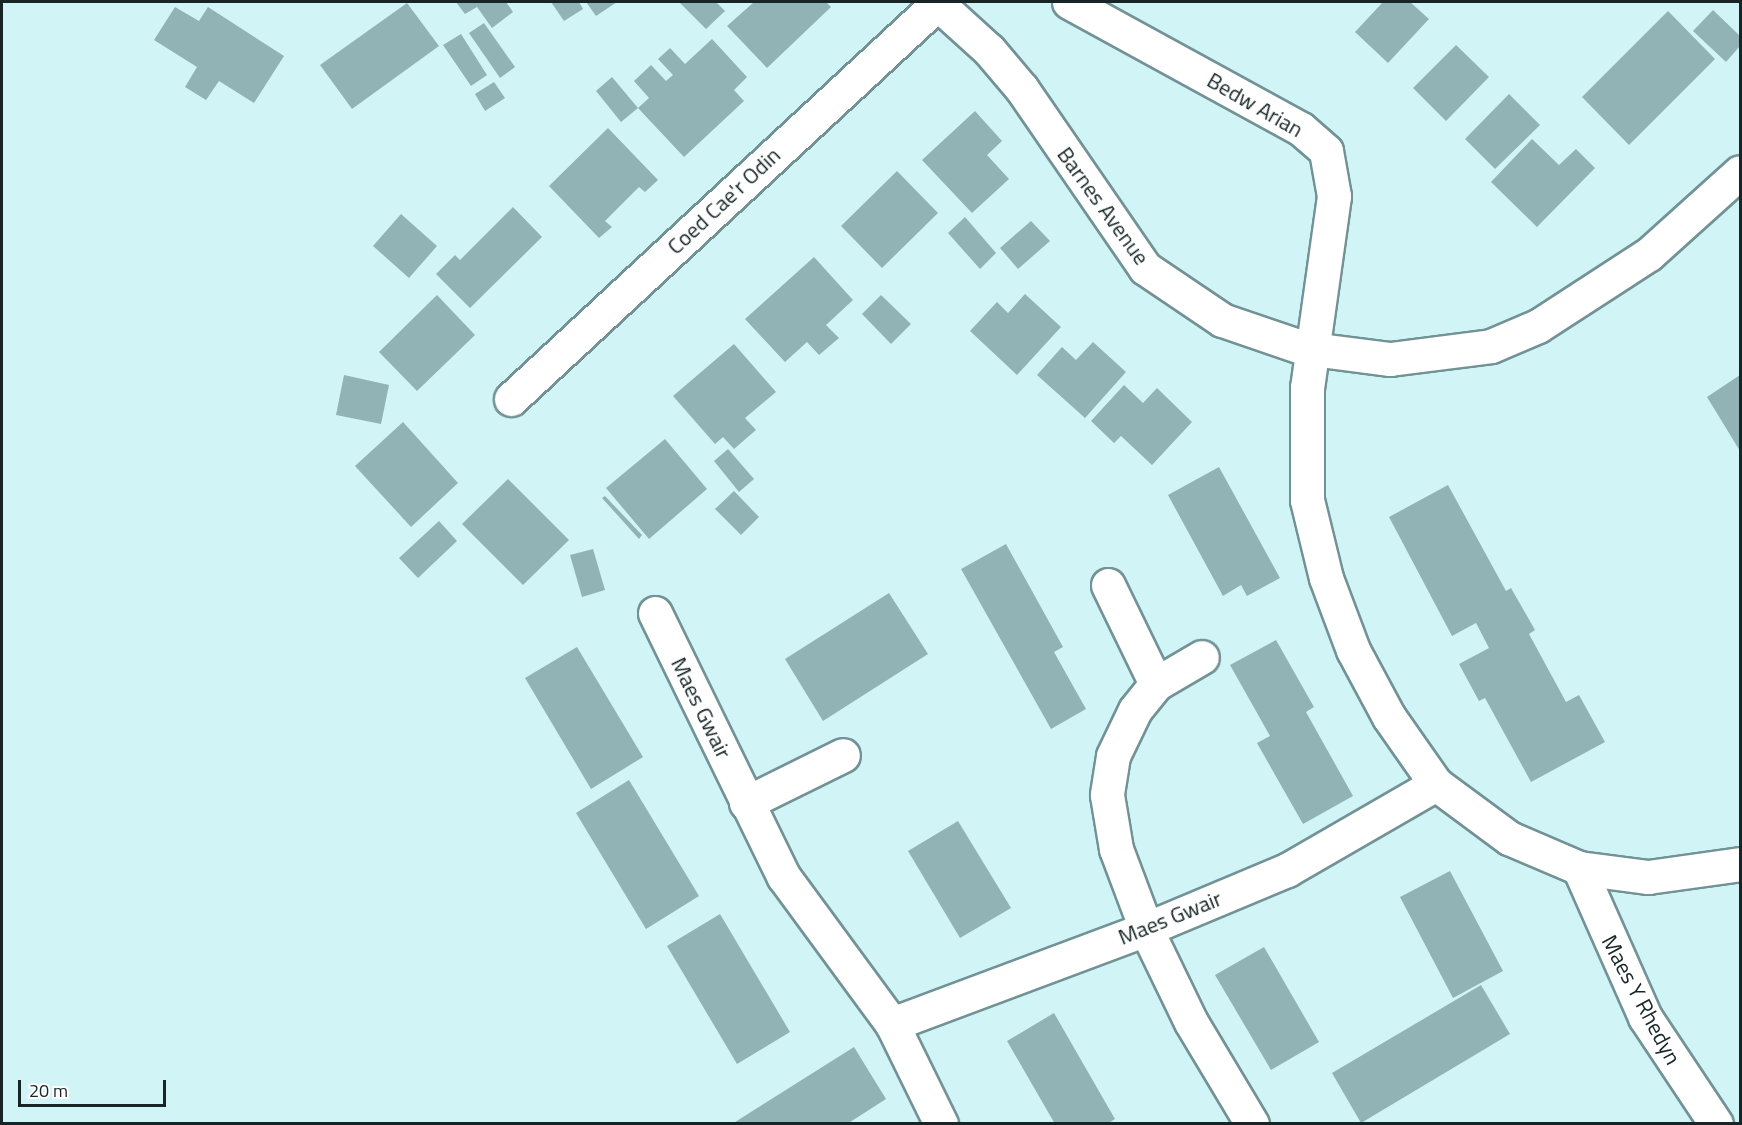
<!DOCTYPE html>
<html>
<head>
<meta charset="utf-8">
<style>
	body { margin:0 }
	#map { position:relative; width:1742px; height:1125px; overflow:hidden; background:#d1f4f6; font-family:"Titillium Web",sans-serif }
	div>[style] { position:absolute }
	.building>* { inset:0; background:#92b3b5 }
	.roads { filter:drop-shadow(2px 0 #729295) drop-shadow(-2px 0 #729295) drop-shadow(0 2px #729295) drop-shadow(0 -2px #729295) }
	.street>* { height:33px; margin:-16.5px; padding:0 16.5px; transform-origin:16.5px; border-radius:16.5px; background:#fff }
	span { translate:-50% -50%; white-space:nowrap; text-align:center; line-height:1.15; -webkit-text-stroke:6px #fff; paint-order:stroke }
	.street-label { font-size:22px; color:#172526 }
	.frame { position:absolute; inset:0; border:3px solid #172526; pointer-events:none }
	.scale { position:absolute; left:18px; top:1080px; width:148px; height:27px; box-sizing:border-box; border:3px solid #172526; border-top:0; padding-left:8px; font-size:18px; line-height:21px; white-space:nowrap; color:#172526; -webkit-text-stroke:4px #fff; paint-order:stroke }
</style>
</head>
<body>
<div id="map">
	<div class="building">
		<i style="clip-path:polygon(456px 2px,506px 2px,513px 12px,492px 28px,477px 7px,465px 14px)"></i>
		<i style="clip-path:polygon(551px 2px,579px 2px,583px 9px,564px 21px)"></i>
		<i style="clip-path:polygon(586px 2px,617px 2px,596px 16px)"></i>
		<i style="clip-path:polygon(679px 2px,716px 2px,725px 11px,706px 29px)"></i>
		<i style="clip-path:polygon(754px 2px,826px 2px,831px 7px,767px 68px,727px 26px)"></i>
		<i style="clip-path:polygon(1383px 2px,1410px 2px,1429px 19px,1388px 63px,1355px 32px)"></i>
		<i style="clip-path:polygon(407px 3px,439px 46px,352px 109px,320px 65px)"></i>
		<i style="clip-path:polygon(175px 7px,199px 21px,208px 7px,284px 56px,254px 103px,219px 81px,206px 100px,185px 87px,197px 67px,154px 40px)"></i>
		<i style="clip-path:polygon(1713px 10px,1740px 36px,1740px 46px,1726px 62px,1693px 31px)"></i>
		<i style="clip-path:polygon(1668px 11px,1715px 59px,1629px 145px,1582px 97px)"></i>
		<i style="clip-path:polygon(484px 23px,515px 67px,500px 78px,469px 33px)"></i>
		<i style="clip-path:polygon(461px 34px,487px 75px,471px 86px,443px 45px)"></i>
		<i style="clip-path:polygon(712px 39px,747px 77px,734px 90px,744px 101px,684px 157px,638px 108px,649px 98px,634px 81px,651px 65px,666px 81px,673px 75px,658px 59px,670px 48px,685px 64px)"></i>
		<i style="clip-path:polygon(1456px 45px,1489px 77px,1446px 121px,1413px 88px)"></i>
		<i style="clip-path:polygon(612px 77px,638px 108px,621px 122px,596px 91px)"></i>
		<i style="clip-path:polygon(494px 82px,505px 98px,485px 111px,475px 94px)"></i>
		<i style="clip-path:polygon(1509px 94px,1540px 125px,1495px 169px,1465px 139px)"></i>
		<i style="clip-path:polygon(975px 111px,1002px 141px,987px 155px,1009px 179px,972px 213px,922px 160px)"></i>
		<i style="clip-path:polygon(608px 128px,658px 180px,645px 192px,639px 187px,605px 221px,612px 227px,599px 238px,549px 186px)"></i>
		<i style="clip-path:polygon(1532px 139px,1559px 165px,1576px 149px,1595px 168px,1537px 227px,1491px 182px)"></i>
		<i style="clip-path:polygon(897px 171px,938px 213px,882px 268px,841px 226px)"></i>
		<i style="clip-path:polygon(513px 207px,542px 237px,470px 308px,436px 274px,455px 255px,460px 260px)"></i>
		<i style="clip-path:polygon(401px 214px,437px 246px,409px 278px,373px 246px)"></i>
		<i style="clip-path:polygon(965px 217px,996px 253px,980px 269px,948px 233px)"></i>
		<i style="clip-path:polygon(1031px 221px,1050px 241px,1018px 269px,1000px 248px)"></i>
		<i style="clip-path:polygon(814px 257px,853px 300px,826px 325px,839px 338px,819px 355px,807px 342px,785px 362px,745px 319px)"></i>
		<i style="clip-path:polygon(1025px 294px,1061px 327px,1017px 375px,970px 331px,997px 302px,1008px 313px)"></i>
		<i style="clip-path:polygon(437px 295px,475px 335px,417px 391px,379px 352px)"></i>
		<i style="clip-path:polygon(881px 295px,911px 324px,891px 344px,862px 314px)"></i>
		<i style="clip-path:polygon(1093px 342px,1126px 372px,1085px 418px,1037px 375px,1062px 347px,1076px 360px)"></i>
		<i style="clip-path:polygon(734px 344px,776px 392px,745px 418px,756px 430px,734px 449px,723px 437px,715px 444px,673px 396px)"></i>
		<i style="clip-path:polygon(344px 375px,389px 385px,381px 424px,336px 415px)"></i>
		<i style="clip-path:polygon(1740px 375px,1740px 451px,1707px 397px)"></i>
		<i style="clip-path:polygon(1124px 385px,1143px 403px,1157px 388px,1192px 422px,1152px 465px,1121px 436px,1114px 443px,1091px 421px)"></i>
		<i style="clip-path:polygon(403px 422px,458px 483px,411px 527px,355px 466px)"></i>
		<i style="clip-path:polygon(665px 439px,707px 489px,649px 539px,606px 488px)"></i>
		<i style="clip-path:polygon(728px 449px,754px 479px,739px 492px,714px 461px)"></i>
		<i style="clip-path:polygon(1219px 467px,1280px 578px,1247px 596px,1241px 585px,1223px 596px,1168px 495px)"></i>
		<i style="clip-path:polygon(508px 479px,569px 540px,523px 585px,462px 524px)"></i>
		<i style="clip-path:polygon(1448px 485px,1506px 591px,1511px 588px,1535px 630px,1529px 634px,1566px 702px,1579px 695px,1605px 742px,1531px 782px,1485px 698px,1479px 701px,1459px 664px,1489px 648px,1476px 623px,1452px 636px,1389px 517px)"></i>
		<i style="clip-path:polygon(734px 491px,759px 517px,741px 535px,715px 509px)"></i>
		<i style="clip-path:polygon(605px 496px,642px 535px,639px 539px,602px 498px)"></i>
		<i style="clip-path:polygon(439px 521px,457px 541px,418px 578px,399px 558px)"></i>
		<i style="clip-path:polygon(1006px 544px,1063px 647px,1054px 652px,1086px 709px,1051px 729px,961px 569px)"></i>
		<i style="clip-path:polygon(593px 549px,605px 590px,582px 597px,570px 555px)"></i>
		<i style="clip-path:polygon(889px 593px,928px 654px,823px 721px,785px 659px)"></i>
		<i style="clip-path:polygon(1276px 640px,1314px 707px,1306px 712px,1353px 796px,1303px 824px,1257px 743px,1270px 736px,1230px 665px)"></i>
		<i style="clip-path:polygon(577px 647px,643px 757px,591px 789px,525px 678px)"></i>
		<i style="clip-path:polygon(629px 780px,699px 896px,646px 929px,576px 813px)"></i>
		<i style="clip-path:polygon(958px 821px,1011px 908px,960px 938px,908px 851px)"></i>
		<i style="clip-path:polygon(1450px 871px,1503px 971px,1453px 998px,1400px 897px)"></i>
		<i style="clip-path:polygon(720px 914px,790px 1032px,737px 1064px,667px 946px)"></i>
		<i style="clip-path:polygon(1264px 947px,1319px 1042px,1271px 1070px,1215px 975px)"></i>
		<i style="clip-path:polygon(1481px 985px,1510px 1034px,1361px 1123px,1332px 1073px)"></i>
		<i style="clip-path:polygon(1054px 1013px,1115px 1119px,1107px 1124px,1055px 1124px,1007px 1041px)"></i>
		<i style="clip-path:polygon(854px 1047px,886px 1099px,847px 1124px,732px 1124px)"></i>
	</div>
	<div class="roads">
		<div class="street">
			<i style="left:936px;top:2px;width:72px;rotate:42.2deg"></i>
			<i style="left:989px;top:50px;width:51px;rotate:49.8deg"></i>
			<i style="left:1022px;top:89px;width:217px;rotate:55.5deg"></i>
			<i style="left:1145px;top:268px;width:93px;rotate:34deg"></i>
			<i style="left:1222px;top:320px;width:87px;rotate:18.9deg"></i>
			<i style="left:1304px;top:348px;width:87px;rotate:7.3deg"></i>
			<i style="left:1390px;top:359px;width:102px;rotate:-7.3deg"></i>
			<i style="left:1491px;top:346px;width:51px;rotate:-23.1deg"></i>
			<i style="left:1538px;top:326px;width:132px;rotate:-33deg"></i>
			<i style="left:1649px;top:254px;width:122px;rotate:-42deg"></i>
			<i style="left:1069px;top:2px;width:264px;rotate:28.7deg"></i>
			<i style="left:1301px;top:129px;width:33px;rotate:41deg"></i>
			<i style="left:1326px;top:151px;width:46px;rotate:79.9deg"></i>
			<i style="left:1334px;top:196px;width:193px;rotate:98deg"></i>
			<i style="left:1307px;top:387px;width:113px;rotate:90deg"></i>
			<i style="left:1307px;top:500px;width:80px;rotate:76.3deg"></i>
			<i style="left:1326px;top:578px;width:77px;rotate:69.4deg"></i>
			<i style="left:1353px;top:650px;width:76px;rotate:61.8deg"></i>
			<i style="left:1389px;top:717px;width:82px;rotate:55deg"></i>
			<i style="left:1436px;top:784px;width:91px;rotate:36.5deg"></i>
			<i style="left:1509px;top:838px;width:76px;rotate:23.2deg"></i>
			<i style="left:1579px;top:868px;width:70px;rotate:7.4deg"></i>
			<i style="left:1648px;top:877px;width:93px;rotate:-8deg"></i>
			<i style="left:511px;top:399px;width:582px;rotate:-42.84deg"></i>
			<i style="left:1108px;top:585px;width:110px;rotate:64.1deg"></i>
			<i style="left:1156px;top:684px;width:33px;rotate:129deg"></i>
			<i style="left:1135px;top:710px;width:51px;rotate:115.6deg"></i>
			<i style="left:1113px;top:756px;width:39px;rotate:99deg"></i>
			<i style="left:1107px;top:795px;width:55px;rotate:80.5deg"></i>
			<i style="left:1116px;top:849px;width:85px;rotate:69.4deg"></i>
			<i style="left:1146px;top:929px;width:103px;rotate:64.2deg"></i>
			<i style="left:1191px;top:1022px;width:119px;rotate:59.1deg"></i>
			<i style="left:655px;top:613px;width:294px;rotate:64deg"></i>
			<i style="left:784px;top:877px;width:182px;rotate:53.7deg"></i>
			<i style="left:1156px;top:684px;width:53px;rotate:-30.4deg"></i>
			<i style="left:746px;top:803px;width:108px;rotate:-26.3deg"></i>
			<i style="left:1579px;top:868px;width:163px;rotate:66.1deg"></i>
			<i style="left:1645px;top:1017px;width:128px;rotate:56.4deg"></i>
			<i style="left:941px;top:1124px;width:111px;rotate:-116.1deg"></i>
			<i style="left:892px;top:1024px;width:271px;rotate:-20.5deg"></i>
			<i style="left:1146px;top:929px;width:153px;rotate:-22.7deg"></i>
			<i style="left:1287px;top:870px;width:172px;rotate:-30deg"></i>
		</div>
	</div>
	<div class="street-label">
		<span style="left:1255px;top:105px;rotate:30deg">Bedw Arian</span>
		<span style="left:724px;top:201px;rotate:-43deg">Coed Cae'r Odin</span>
		<span style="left:1103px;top:206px;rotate:54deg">Barnes Avenue</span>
		<span style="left:701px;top:708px;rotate:64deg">Maes Gwair</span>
		<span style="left:1170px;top:918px;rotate:-22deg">Maes Gwair</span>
		<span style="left:1641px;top:1000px;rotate:62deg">Maes Y Rhedyn</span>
	</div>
	<div class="frame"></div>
	<div class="scale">20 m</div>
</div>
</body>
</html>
